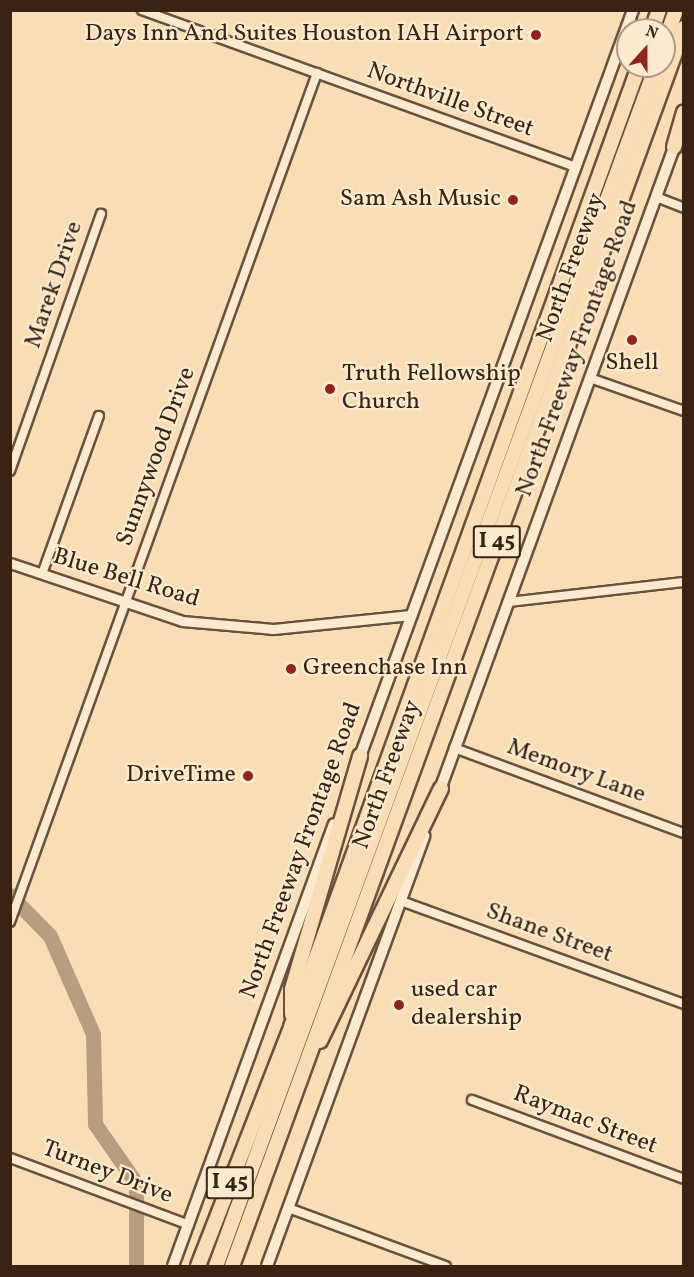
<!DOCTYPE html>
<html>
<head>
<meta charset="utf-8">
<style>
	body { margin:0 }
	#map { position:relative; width:694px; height:1277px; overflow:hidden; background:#f9deb5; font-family:Vollkorn,serif }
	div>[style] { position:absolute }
	.river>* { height:15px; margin:-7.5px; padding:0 7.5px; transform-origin:7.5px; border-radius:7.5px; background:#b79e7f }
	.roads { filter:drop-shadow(2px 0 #68523d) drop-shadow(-2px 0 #68523d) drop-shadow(0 2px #68523d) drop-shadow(0 -2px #68523d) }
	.minor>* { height:8px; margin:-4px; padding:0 4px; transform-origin:4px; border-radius:4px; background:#fbeacf }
	.tertiary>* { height:9px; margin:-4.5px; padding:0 4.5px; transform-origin:4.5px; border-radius:4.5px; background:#fbeacf }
	.secondary>* { height:10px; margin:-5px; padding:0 5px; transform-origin:5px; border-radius:5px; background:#fbeacf }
	.motorway>* { height:14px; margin:-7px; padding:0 7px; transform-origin:7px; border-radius:7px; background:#f9deb5 }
	.dots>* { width:16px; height:16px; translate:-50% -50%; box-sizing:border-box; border:3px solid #fbeacf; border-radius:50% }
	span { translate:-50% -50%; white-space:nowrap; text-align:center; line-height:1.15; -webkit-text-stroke:4.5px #fbeacf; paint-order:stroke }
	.shield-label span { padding:2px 4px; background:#fbeacf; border:2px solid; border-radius:4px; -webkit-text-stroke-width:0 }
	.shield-label { font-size:22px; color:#382315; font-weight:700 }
	.poi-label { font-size:24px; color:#382315 }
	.right { translate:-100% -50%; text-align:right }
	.left { translate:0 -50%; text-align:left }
	.street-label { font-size:24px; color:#382315 }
	.frame { position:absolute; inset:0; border:12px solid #382315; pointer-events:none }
	.north { position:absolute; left:616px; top:18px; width:60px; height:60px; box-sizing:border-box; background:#fbeacf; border:2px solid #ad9a85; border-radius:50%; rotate:21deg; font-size:16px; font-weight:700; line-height:24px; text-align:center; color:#382315 }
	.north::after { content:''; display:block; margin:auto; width:21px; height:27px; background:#8f2418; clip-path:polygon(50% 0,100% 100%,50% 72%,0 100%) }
</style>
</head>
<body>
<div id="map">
	<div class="river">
		<i style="left:10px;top:895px;width:57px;rotate:45.7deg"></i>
		<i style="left:50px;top:936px;width:107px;rotate:66.3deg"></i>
		<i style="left:93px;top:1034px;width:90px;rotate:88.7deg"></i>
		<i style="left:95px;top:1124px;width:72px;rotate:55.2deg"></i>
		<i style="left:136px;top:1183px;width:83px;rotate:90deg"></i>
	</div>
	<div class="roads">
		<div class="minor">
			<i style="left:142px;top:10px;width:462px;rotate:19.9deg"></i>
			<i style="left:656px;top:197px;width:30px;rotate:21deg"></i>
			<i style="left:590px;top:378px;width:100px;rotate:19.3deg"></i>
			<i style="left:10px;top:471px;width:273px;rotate:-70.5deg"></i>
			<i style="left:42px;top:574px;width:168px;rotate:-70.2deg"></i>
			<i style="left:508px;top:602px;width:177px;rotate:-6.5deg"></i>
			<i style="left:454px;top:748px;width:245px;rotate:20.3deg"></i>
			<i style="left:401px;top:901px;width:301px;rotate:20deg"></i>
			<i style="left:10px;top:922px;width:903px;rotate:-70.12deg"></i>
			<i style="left:472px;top:1100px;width:226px;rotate:20.4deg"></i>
			<i style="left:10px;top:1158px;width:191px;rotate:20.5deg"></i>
			<i style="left:288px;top:1208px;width:168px;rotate:20.2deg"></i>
		</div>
		<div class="tertiary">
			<i style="left:10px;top:563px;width:182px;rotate:18.6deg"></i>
			<i style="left:182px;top:621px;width:91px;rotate:5deg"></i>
			<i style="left:273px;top:629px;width:139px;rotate:-5.8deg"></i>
		</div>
		<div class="secondary">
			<i style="left:358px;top:762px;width:801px;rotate:-69.91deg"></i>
			<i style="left:438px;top:795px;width:695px;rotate:-69.97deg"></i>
			<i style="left:173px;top:1266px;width:470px;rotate:-70deg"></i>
			<i style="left:267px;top:1266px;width:458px;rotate:-69.9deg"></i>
		</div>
		<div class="motorway">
			<i style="left:652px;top:30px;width:21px;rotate:-71deg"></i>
			<i style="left:664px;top:43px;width:35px;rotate:-70deg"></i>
			<i style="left:674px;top:147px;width:36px;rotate:-74deg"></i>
			<i style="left:292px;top:1014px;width:25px;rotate:-90deg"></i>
			<i style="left:292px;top:989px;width:243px;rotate:-73.7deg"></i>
			<i style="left:320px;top:1041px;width:280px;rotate:-64.4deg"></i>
			<i style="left:198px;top:1266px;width:256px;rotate:-68.7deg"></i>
			<i style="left:291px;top:1027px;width:1022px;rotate:-70.09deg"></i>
			<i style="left:216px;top:1266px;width:1278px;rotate:-69.86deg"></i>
			<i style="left:232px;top:1266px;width:1318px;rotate:-69.94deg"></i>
		</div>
	</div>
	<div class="dots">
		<i style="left:536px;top:35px;background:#8f2418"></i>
		<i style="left:513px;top:200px;background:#8f2418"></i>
		<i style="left:632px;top:340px;background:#8f2418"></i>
		<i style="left:330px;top:389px;background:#8f2418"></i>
		<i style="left:291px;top:669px;background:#8f2418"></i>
		<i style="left:248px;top:776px;background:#8f2418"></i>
		<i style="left:399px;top:1005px;background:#8f2418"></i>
	</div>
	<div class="shield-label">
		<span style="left:497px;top:542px">I 45</span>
		<span style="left:230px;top:1183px">I 45</span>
	</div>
	<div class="poi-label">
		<span class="right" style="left:524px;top:35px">Days Inn And Suites Houston IAH Airport</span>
		<span class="right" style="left:501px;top:200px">Sam Ash Music</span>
		<span style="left:632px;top:364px">Shell</span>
		<span class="left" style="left:342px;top:389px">Truth Fellowship<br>Church</span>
		<span class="left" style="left:303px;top:669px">Greenchase Inn</span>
		<span class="right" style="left:236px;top:776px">DriveTime</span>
		<span class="left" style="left:411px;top:1005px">used car<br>dealership</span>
	</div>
	<div class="street-label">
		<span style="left:450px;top:101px;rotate:20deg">Northville Street</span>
		<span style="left:572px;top:268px;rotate:-70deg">North Freeway</span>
		<span style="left:55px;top:285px;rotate:-71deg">Marek Drive</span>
		<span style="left:578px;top:349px;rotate:-70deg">North Freeway Frontage Road</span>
		<span style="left:157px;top:457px;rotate:-70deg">Sunnywood Drive</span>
		<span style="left:126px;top:579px;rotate:17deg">Blue Bell Road</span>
		<span style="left:576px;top:772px;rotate:20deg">Memory Lane</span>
		<span style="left:388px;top:775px;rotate:-70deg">North Freeway</span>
		<span style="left:302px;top:851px;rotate:-70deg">North Freeway Frontage Road</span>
		<span style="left:549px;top:934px;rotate:20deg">Shane Street</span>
		<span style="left:585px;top:1121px;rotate:21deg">Raymac Street</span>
		<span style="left:107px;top:1173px;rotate:21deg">Turney Drive</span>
	</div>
	<div class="frame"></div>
	<div class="north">N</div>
</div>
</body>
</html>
